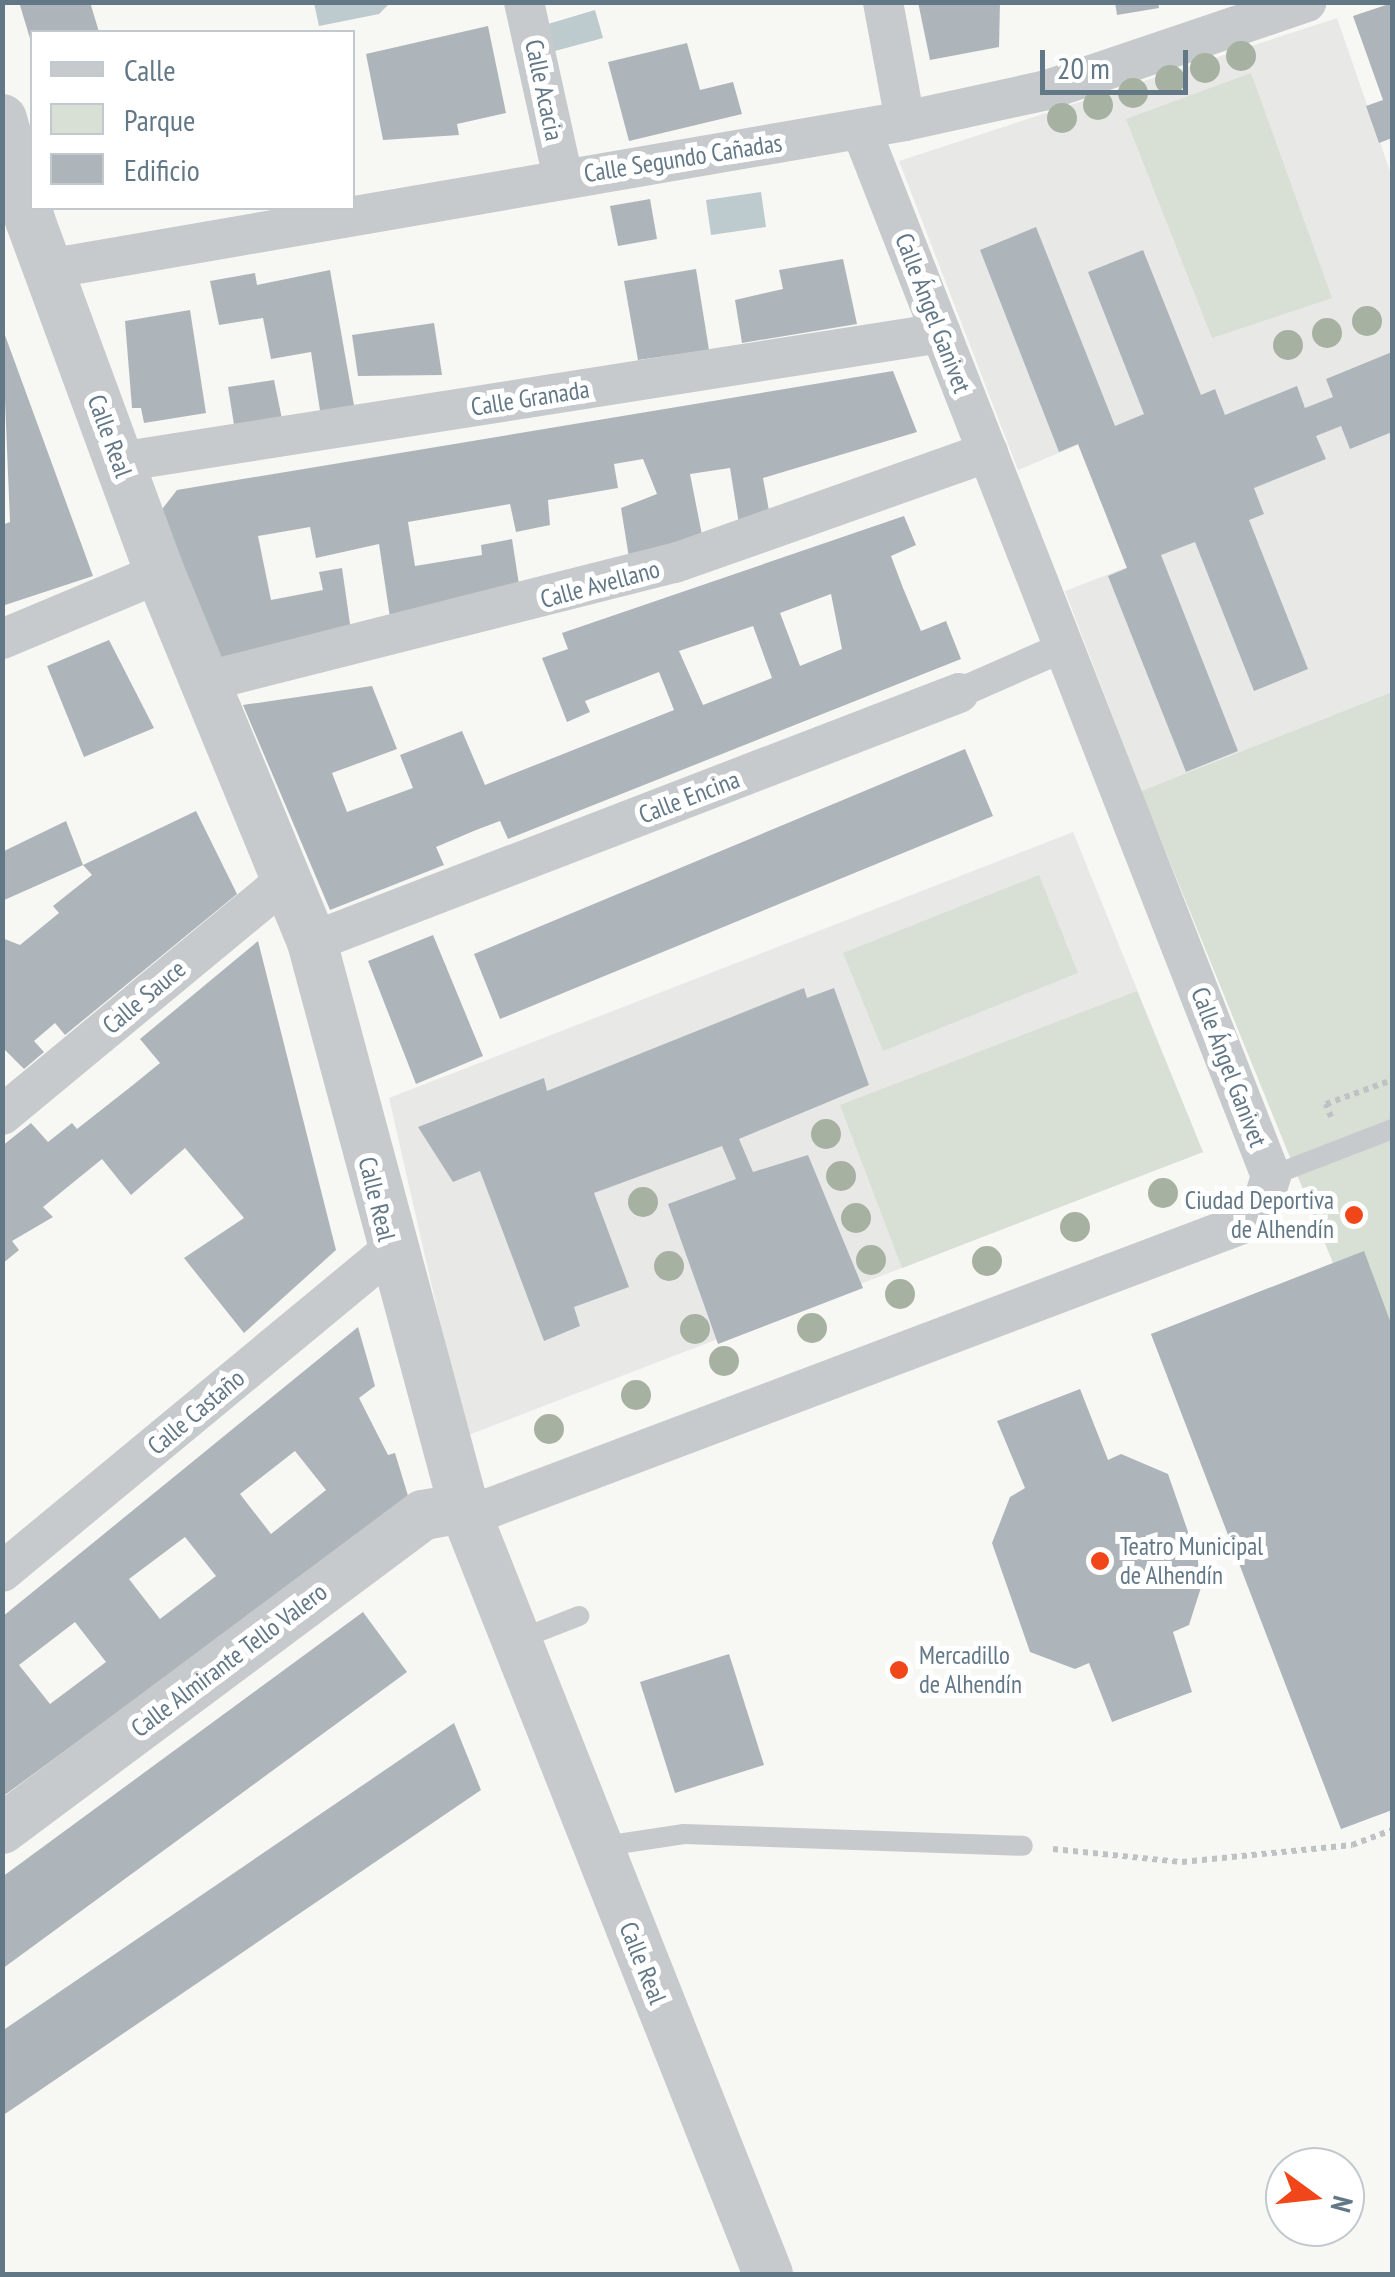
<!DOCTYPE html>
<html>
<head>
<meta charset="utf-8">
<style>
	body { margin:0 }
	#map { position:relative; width:1395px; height:2277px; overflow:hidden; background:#f7f7f3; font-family:"PT Sans Narrow",sans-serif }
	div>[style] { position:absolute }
	.built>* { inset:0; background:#e8e9e7 }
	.green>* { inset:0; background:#d8dfd4 }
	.water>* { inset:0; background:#bdcace }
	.building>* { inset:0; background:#adb5bb }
	.path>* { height:6px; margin-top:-3px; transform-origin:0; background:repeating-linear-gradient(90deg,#bfc2c4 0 5px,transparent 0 10px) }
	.service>* { height:20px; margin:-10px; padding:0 10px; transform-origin:10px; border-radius:10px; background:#c6cacd }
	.pedestrian>* { height:30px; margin:-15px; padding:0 15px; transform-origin:15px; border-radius:15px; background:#c6cacd }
	.minor>* { height:40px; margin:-20px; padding:0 20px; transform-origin:20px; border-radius:20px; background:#c6cacd }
	.tertiary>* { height:50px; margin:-25px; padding:0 25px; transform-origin:25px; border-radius:25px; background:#c6cacd }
	.trees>* { width:30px; height:30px; margin:-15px; border-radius:50%; background:#a7b1a2 }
	.dots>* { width:28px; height:28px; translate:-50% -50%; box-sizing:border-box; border:5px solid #fff; border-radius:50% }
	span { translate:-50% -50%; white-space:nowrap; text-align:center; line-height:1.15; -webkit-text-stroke:10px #fff; paint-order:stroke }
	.street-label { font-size:25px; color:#637887 }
	.poi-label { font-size:25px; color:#637887 }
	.right { translate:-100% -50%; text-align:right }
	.left { translate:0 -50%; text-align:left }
	.frame { position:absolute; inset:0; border:5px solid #637887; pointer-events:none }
	.legend { position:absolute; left:30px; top:30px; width:325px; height:180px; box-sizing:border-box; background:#fff; border:2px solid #c1c9cf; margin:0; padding:12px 18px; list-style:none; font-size:30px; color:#637887 }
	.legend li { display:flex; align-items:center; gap:20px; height:50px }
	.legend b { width:50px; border:2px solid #c1c9cf }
	.north { position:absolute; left:1265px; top:2147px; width:100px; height:100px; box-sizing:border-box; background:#fff; border:2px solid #c1c9cf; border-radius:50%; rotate:105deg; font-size:28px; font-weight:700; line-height:40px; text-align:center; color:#637887 }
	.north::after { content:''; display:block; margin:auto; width:35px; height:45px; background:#f14619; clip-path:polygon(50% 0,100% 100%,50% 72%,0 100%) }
	.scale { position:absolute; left:1040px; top:50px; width:148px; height:45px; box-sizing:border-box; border:5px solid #637887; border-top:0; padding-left:12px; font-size:30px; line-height:35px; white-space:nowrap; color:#637887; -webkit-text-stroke:8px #fff; paint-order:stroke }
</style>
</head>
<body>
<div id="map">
	<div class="built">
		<i style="clip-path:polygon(1337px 18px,1392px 177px,1392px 692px,1141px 791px,1065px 591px,1127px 567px,1078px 445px,1018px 470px,899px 161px)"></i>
		<i style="clip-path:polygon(1073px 832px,1203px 1152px,466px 1436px,389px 1098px)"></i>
	</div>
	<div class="green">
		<i style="clip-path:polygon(1251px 73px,1332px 298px,1212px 338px,1126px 119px)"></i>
		<i style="clip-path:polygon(1392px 692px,1392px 1810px,1341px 1829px,1151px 1334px,1333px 1263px,1141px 791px)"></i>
		<i style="clip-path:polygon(1039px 875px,1078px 973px,883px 1051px,843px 953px)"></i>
		<i style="clip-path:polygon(1137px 991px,1203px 1152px,902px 1268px,840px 1105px)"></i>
	</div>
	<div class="water">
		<i style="clip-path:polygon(314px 3px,314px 2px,390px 3px,379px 14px,319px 26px)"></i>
		<i style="clip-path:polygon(595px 10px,603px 38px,555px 51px,548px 24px)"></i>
		<i style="clip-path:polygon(761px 192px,766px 227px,711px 235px,706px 200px)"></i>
	</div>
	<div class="building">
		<i style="clip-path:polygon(19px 2px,90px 2px,99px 32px,32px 32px,32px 45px)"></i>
		<i style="clip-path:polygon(918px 2px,1000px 2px,999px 47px,930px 60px)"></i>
		<i style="clip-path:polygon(1115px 2px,1158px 2px,1159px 8px,1117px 15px)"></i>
		<i style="clip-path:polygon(1392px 3px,1392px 138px,1379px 143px,1366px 106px,1383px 100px,1353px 16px)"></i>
		<i style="clip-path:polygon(488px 26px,506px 113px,457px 124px,459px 135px,383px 140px,366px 54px)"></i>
		<i style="clip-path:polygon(687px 43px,700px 90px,733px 82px,742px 114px,629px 141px,608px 62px)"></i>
		<i style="clip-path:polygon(650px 199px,657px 239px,618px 246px,610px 206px)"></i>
		<i style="clip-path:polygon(1036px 227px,1115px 426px,1144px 414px,1088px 272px,1143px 250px,1201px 395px,1215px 389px,1225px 415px,1297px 386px,1305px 408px,1333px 397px,1326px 379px,1392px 352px,1392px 432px,1350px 449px,1341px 426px,1316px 436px,1326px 459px,1254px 488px,1264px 514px,1249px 520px,1308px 669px,1254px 691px,1195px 542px,1161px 555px,1238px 751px,1186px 772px,1108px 576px,1127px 568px,1078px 444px,1059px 452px,980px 250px)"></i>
		<i style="clip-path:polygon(843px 259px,857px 324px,742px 343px,735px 300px,783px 289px,779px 270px)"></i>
		<i style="clip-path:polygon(696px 269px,709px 350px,638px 360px,624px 281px)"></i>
		<i style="clip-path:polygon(330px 270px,355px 411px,321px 417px,311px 352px,271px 359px,263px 318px,219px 325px,210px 281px,255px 273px,257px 285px)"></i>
		<i style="clip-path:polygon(190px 310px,206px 413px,144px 423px,141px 408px,132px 408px,125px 321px)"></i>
		<i style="clip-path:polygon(434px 323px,442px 375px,358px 376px,352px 335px)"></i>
		<i style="clip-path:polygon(2px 327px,93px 576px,2px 606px,2px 525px,10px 522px)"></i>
		<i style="clip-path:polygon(893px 371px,917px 432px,763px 478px,770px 516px,739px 524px,730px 468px,690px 474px,702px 535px,629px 558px,621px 508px,657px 494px,643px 459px,614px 464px,618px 488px,548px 500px,550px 525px,516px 532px,510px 504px,408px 522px,415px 566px,482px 555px,481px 545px,512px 539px,520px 591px,392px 631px,379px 544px,316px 558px,310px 527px,258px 536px,271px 600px,323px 590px,319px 572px,342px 568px,352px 638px,214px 665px,156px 517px,177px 490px)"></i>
		<i style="clip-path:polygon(274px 380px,283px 424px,235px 431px,228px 387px)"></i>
		<i style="clip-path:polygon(evenodd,904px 516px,916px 545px,891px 556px,903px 588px,921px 631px,946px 621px,961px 659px,508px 839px,500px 821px,476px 830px,436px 847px,444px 865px,330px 910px,243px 705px,372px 686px,397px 749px,332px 773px,347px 812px,413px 788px,400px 755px,462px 731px,485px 785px,674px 710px,659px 672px,585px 701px,590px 712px,567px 722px,542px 658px,568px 649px,562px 633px,904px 516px,831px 594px,842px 649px,800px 666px,780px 613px,831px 594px,904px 516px,753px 626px,772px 678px,703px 705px,679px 651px,753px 626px)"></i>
		<i style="clip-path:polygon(109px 640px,154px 728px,84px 757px,47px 666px)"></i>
		<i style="clip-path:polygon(965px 749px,993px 816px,500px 1019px,474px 954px)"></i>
		<i style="clip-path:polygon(196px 811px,237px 894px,65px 1035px,55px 1023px,34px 1041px,44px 1052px,24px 1069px,2px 1047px,2px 938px,20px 945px,59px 913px,53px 906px,92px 875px,83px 865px)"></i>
		<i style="clip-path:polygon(66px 821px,83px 865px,2px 901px,2px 852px)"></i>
		<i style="clip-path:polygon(433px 935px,483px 1056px,416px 1084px,368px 961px)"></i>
		<i style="clip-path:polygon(258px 941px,336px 1250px,244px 1333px,184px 1258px,244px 1218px,185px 1148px,131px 1195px,102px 1159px,43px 1207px,53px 1217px,12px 1241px,19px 1250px,2px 1264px,2px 1146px,31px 1123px,48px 1142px,72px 1123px,77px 1129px,133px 1085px,160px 1063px,140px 1039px)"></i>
		<i style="clip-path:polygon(804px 988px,807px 998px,834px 988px,869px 1085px,739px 1139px,753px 1172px,808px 1155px,863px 1288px,718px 1344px,668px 1204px,736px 1179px,722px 1146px,594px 1193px,629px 1287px,574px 1307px,580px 1326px,544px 1341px,480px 1171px,453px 1182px,418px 1127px,544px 1078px,547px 1091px)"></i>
		<i style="clip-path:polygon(1364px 1251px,1392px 1326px,1392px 1810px,1341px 1829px,1151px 1334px)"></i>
		<i style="clip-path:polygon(evenodd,358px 1327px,375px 1386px,359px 1398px,388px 1455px,395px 1453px,409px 1499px,2px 1797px,2px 1617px,358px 1327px,295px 1451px,326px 1490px,271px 1534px,240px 1494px,295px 1451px,358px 1327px,185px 1537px,216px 1576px,160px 1619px,129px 1579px,185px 1537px,358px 1327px,75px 1622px,106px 1662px,50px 1704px,19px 1665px,75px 1622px)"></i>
		<i style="clip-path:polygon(1080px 1389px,1108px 1460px,1121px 1454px,1168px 1474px,1204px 1578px,1189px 1625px,1173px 1632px,1192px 1692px,1112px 1722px,1089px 1663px,1075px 1669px,1030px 1652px,992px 1543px,1010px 1497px,1025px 1488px,997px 1421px)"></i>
		<i style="clip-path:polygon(363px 1612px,407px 1672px,2px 1969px,2px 1877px)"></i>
		<i style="clip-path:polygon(729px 1654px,764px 1765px,675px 1793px,640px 1682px)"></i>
		<i style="clip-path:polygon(454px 1723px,481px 1790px,2px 2116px,2px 2031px)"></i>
	</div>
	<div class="path">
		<i style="left:1331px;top:1117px;width:14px;rotate:-111deg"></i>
		<i style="left:1326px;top:1104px;width:70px;rotate:-20deg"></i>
		<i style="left:1053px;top:1849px;width:130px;rotate:5.8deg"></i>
		<i style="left:1182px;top:1862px;width:171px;rotate:-5.7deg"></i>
		<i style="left:1352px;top:1845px;width:43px;rotate:-20.6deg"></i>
	</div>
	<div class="service">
		<i style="left:1271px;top:1176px;width:130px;rotate:-21.2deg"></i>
		<i style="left:515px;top:1641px;width:69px;rotate:-21.3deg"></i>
		<i style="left:598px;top:1847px;width:87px;rotate:-8.6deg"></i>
		<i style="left:684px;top:1834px;width:339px;rotate:2deg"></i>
	</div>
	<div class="pedestrian">
		<i style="left:959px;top:693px;width:115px;rotate:-23.7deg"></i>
	</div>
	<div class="minor">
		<i style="left:524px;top:2px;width:180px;rotate:77.5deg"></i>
		<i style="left:883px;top:2px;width:121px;rotate:79.5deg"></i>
		<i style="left:48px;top:269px;width:870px;rotate:-9.8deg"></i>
		<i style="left:905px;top:121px;width:145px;rotate:-12.3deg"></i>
		<i style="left:1047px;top:90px;width:274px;rotate:-18.7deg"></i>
		<i style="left:119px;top:462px;width:832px;rotate:-8.92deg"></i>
		<i style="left:2px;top:639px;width:171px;rotate:-22.7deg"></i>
		<i style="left:203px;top:682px;width:487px;rotate:-14.2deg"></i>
		<i style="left:675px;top:563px;width:332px;rotate:-19.5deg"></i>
		<i style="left:312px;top:942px;width:693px;rotate:-21.05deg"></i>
		<i style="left:2px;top:1115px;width:369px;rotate:-39.6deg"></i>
		<i style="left:464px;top:1508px;width:26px"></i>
		<i style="left:490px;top:1508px;width:821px;rotate:-20.69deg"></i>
		<i style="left:1258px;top:1218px;width:44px;rotate:-72.8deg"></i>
		<i style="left:1271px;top:1176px;width:1124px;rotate:-111.39deg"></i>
		<i style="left:2px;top:1572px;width:504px;rotate:-39.6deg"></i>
	</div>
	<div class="tertiary">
		<i style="left:2px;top:119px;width:105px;rotate:74.5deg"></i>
		<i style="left:30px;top:220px;width:376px;rotate:69.8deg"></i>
		<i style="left:160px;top:573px;width:399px;rotate:67.6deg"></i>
		<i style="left:312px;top:942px;width:586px;rotate:74.97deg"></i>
		<i style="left:464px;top:1508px;width:824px;rotate:68.35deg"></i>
		<i style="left:2px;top:1829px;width:525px;rotate:-36.72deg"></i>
		<i style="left:423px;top:1515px;width:42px;rotate:-9.7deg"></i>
	</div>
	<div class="trees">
		<i style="left:1241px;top:56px"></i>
		<i style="left:1205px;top:68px"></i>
		<i style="left:1170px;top:80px"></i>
		<i style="left:1133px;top:93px"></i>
		<i style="left:1098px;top:105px"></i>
		<i style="left:1062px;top:118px"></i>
		<i style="left:1367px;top:321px"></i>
		<i style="left:1327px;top:333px"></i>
		<i style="left:1288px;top:345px"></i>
		<i style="left:826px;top:1134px"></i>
		<i style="left:841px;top:1176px"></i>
		<i style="left:1163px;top:1193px"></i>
		<i style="left:643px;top:1202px"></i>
		<i style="left:856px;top:1218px"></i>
		<i style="left:1075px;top:1227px"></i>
		<i style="left:871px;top:1260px"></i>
		<i style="left:987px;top:1261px"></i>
		<i style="left:669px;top:1266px"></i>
		<i style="left:900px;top:1294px"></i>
		<i style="left:812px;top:1328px"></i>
		<i style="left:695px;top:1329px"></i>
		<i style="left:724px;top:1361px"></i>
		<i style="left:636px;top:1395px"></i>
		<i style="left:549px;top:1429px"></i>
	</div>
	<div class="dots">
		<i style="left:1354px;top:1215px;background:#f14619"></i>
		<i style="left:1100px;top:1561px;background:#f14619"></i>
		<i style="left:899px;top:1670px;background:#f14619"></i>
	</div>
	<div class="street-label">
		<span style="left:544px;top:90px;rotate:78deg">Calle Acacia</span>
		<span style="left:683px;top:158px;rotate:-9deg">Calle Segundo Cañadas</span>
		<span style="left:933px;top:313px;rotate:69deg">Calle Ángel Ganivet</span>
		<span style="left:530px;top:398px;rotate:-9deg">Calle Granada</span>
		<span style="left:110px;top:436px;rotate:70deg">Calle Real</span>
		<span style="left:600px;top:584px;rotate:-15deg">Calle Avellano</span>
		<span style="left:689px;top:797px;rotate:-21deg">Calle Encina</span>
		<span style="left:144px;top:997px;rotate:-40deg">Calle Sauce</span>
		<span style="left:1229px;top:1067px;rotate:69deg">Calle Ángel Ganivet</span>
		<span style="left:377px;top:1199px;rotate:76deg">Calle Real</span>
		<span style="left:196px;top:1412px;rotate:-40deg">Calle Castaño</span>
		<span style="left:229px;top:1660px;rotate:-37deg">Calle Almirante Tello Valero</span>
		<span style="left:643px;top:1963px;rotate:68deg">Calle Real</span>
	</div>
	<div class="poi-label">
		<span class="right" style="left:1334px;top:1215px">Ciudad Deportiva<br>de Alhendín</span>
		<span class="left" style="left:1120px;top:1561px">Teatro Municipal<br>de Alhendín</span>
		<span class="left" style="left:919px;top:1670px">Mercadillo<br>de Alhendín</span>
	</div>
	<div class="frame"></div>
	<ul class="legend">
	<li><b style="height:12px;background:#c6cacd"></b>Calle</li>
	<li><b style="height:28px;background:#d8dfd4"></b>Parque</li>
	<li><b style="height:28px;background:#adb5bb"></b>Edificio</li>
	</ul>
	<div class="north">N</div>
	<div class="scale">20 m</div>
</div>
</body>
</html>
